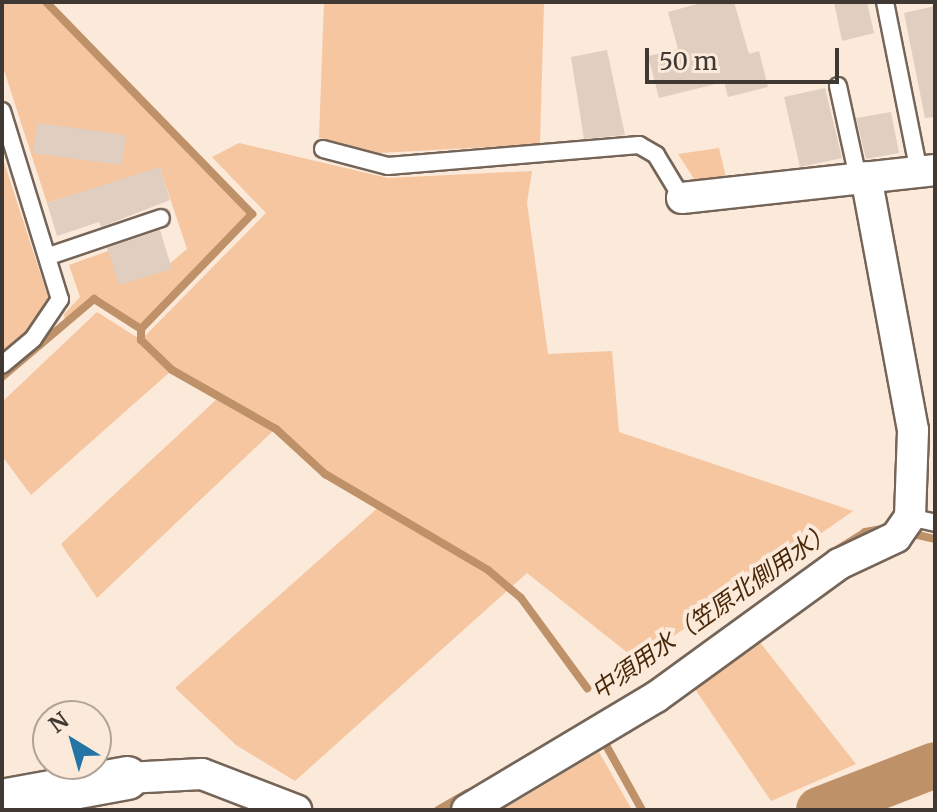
<!DOCTYPE html>
<html>
<head>
<meta charset="utf-8">
<style>
	body { margin:0 }
	#map { position:relative; width:937px; height:812px; overflow:hidden; background:#fbe9da; font-family:Merriweather,"Noto Sans JP",serif }
	div>[style] { position:absolute }
	.green>* { inset:0; background:#f5c69f }
	.stream>* { height:8px; margin:-4px; padding:0 4px; transform-origin:4px; border-radius:4px; background:#bf9169 }
	.river>* { height:46px; margin:-23px; padding:0 23px; transform-origin:23px; border-radius:23px; background:#bf9169 }
	.building>* { inset:0; background:#e0cec0 }
	.roads { filter:drop-shadow(2px 0 #756558) drop-shadow(-2px 0 #756558) drop-shadow(0 2px #756558) drop-shadow(0 -2px #756558) }
	.lane>* { height:16px; margin:-8px; padding:0 8px; transform-origin:8px; border-radius:8px; background:#fff }
	.street>* { height:30px; margin:-15px; padding:0 15px; transform-origin:15px; border-radius:15px; background:#fff }
	.secondary>* { height:42px; margin:-21px; padding:0 21px; transform-origin:21px; border-radius:21px; background:#fff }
	span { translate:-50% -50%; white-space:nowrap; text-align:center; line-height:1.15; -webkit-text-stroke:8px #fbe9da; paint-order:stroke }
	.water-label { font-size:24px; color:#482808; font-style:italic }
	.frame { position:absolute; inset:0; border:4px solid #403933; pointer-events:none }
	.north { position:absolute; left:32px; top:700px; width:80px; height:80px; box-sizing:border-box; background:#fbe9da; border:2px solid #b0a397; border-radius:50%; rotate:323deg; font-size:22px; font-weight:700; line-height:32px; text-align:center; color:#403933 }
	.north::after { content:''; display:block; margin:auto; width:28px; height:36px; background:#2574a6; clip-path:polygon(50% 0,100% 100%,50% 72%,0 100%) }
	.scale { position:absolute; left:645px; top:48px; width:194px; height:36px; box-sizing:border-box; border:4px solid #403933; border-top:0; padding-left:10px; font-size:24px; line-height:28px; white-space:nowrap; color:#403933; -webkit-text-stroke:6px #fbe9da; paint-order:stroke }
</style>
</head>
<body>
<div id="map">
	<div class="green">
		<i style="clip-path:polygon(2px 2px,46px 2px,252px 214px,141px 329px,94px 299px,65px 326px,64px 314px,80px 297px,69px 265px,108px 251px,167px 266px,187px 249px,160px 168px,47px 203px,2px 64px)"></i>
		<i style="clip-path:polygon(324px 2px,544px 2px,540px 144px,379px 153px,319px 138px)"></i>
		<i style="clip-path:polygon(239px 143px,388px 178px,532px 171px,527px 203px,548px 354px,612px 351px,619px 432px,853px 511px,638px 661px,527px 573px,295px 781px,236px 745px,175px 688px,380px 506px,325px 474px,275px 429px,97px 598px,61px 544px,218px 398px,171px 371px,31px 495px,2px 456px,2px 402px,97px 312px,141px 340px,266px 213px,212px 157px)"></i>
		<i style="clip-path:polygon(719px 148px,726px 177px,696px 182px,678px 154px)"></i>
		<i style="clip-path:polygon(2px 156px,48px 297px,25px 336px,2px 355px)"></i>
		<i style="clip-path:polygon(758px 640px,856px 764px,771px 801px,693px 686px)"></i>
		<i style="clip-path:polygon(599px 752px,632px 810px,502px 810px)"></i>
	</div>
	<div class="stream">
		<i style="left:46px;top:2px;width:296px;rotate:45.8deg"></i>
		<i style="left:252px;top:214px;width:160px;rotate:134deg"></i>
		<i style="left:141px;top:329px;width:11px;rotate:90deg"></i>
		<i style="left:141px;top:340px;width:43px;rotate:44.1deg"></i>
		<i style="left:172px;top:370px;width:120px;rotate:29.6deg"></i>
		<i style="left:276px;top:429px;width:67px;rotate:42.6deg"></i>
		<i style="left:325px;top:474px;width:189px;rotate:30.5deg"></i>
		<i style="left:488px;top:570px;width:43px;rotate:40.3deg"></i>
		<i style="left:521px;top:598px;width:112px;rotate:53.7deg"></i>
		<i style="left:2px;top:377px;width:121px;rotate:-40.3deg"></i>
		<i style="left:94px;top:299px;width:56px;rotate:32.6deg"></i>
		<i style="left:909px;top:533px;width:27px;rotate:13deg"></i>
		<i style="left:832px;top:553px;width:39px;rotate:-32deg"></i>
		<i style="left:865px;top:532px;width:23px;rotate:-10deg"></i>
		<i style="left:607px;top:747px;width:72px;rotate:60.9deg"></i>
		<i style="left:438px;top:810px;width:34px;rotate:-30deg"></i>
	</div>
	<div class="river">
		<i style="left:819px;top:810px;width:124px;rotate:-21.2deg"></i>
	</div>
	<div class="building">
		<i style="clip-path:polygon(704px 2px,734px 2px,749px 54px,759px 51px,768px 87px,728px 97px,724px 82px,659px 98px,648px 56px,678px 49px,668px 12px)"></i>
		<i style="clip-path:polygon(834px 2px,867px 2px,874px 33px,842px 41px)"></i>
		<i style="clip-path:polygon(935px 6px,935px 117px,925px 118px,904px 13px)"></i>
		<i style="clip-path:polygon(607px 50px,625px 135px,584px 139px,571px 57px)"></i>
		<i style="clip-path:polygon(825px 88px,842px 158px,800px 167px,784px 97px)"></i>
		<i style="clip-path:polygon(891px 112px,899px 153px,866px 159px,856px 118px)"></i>
		<i style="clip-path:polygon(37px 123px,126px 135px,122px 165px,33px 153px)"></i>
		<i style="clip-path:polygon(160px 167px,170px 200px,101px 227px,99px 222px,57px 236px,47px 203px)"></i>
		<i style="clip-path:polygon(160px 230px,172px 269px,119px 285px,107px 248px)"></i>
	</div>
	<div class="roads">
		<div class="lane">
			<i style="left:885px;top:2px;width:173px;rotate:78.7deg"></i>
			<i style="left:838px;top:86px;width:94px;rotate:77.7deg"></i>
			<i style="left:2px;top:111px;width:197px;rotate:72.9deg"></i>
			<i style="left:60px;top:299px;width:48px;rotate:124deg"></i>
			<i style="left:33px;top:339px;width:40px;rotate:140deg"></i>
			<i style="left:323px;top:149px;width:67px;rotate:14.7deg"></i>
			<i style="left:388px;top:166px;width:252px;rotate:-4.8deg"></i>
			<i style="left:639px;top:145px;width:20px;rotate:30deg"></i>
			<i style="left:656px;top:155px;width:50px;rotate:58.8deg"></i>
			<i style="left:49px;top:256px;width:118px;rotate:-18.7deg"></i>
			<i style="left:910px;top:517px;width:26px;rotate:13deg"></i>
		</div>
		<div class="street">
			<i style="left:682px;top:198px;width:255px;rotate:-6.3deg"></i>
			<i style="left:127px;top:778px;width:75px;rotate:-3.1deg"></i>
			<i style="left:202px;top:774px;width:101px;rotate:21deg"></i>
			<i style="left:467px;top:810px;width:220px;rotate:-30.9deg"></i>
			<i style="left:656px;top:697px;width:226px;rotate:-36deg"></i>
			<i style="left:839px;top:564px;width:63px;rotate:-25.3deg"></i>
			<i style="left:896px;top:537px;width:24px;rotate:-55deg"></i>
			<i style="left:910px;top:517px;width:87px;rotate:-88deg"></i>
			<i style="left:913px;top:430px;width:257px;rotate:-100.5deg"></i>
		</div>
		<div class="secondary">
			<i style="left:2px;top:801px;width:127px;rotate:-10.4deg"></i>
		</div>
	</div>
	<div class="water-label">
		<span style="left:712px;top:611px;rotate:-35deg">中須用水（笠原北側用水）</span>
	</div>
	<div class="frame"></div>
	<div class="north">N</div>
	<div class="scale">50 m</div>
</div>
</body>
</html>
